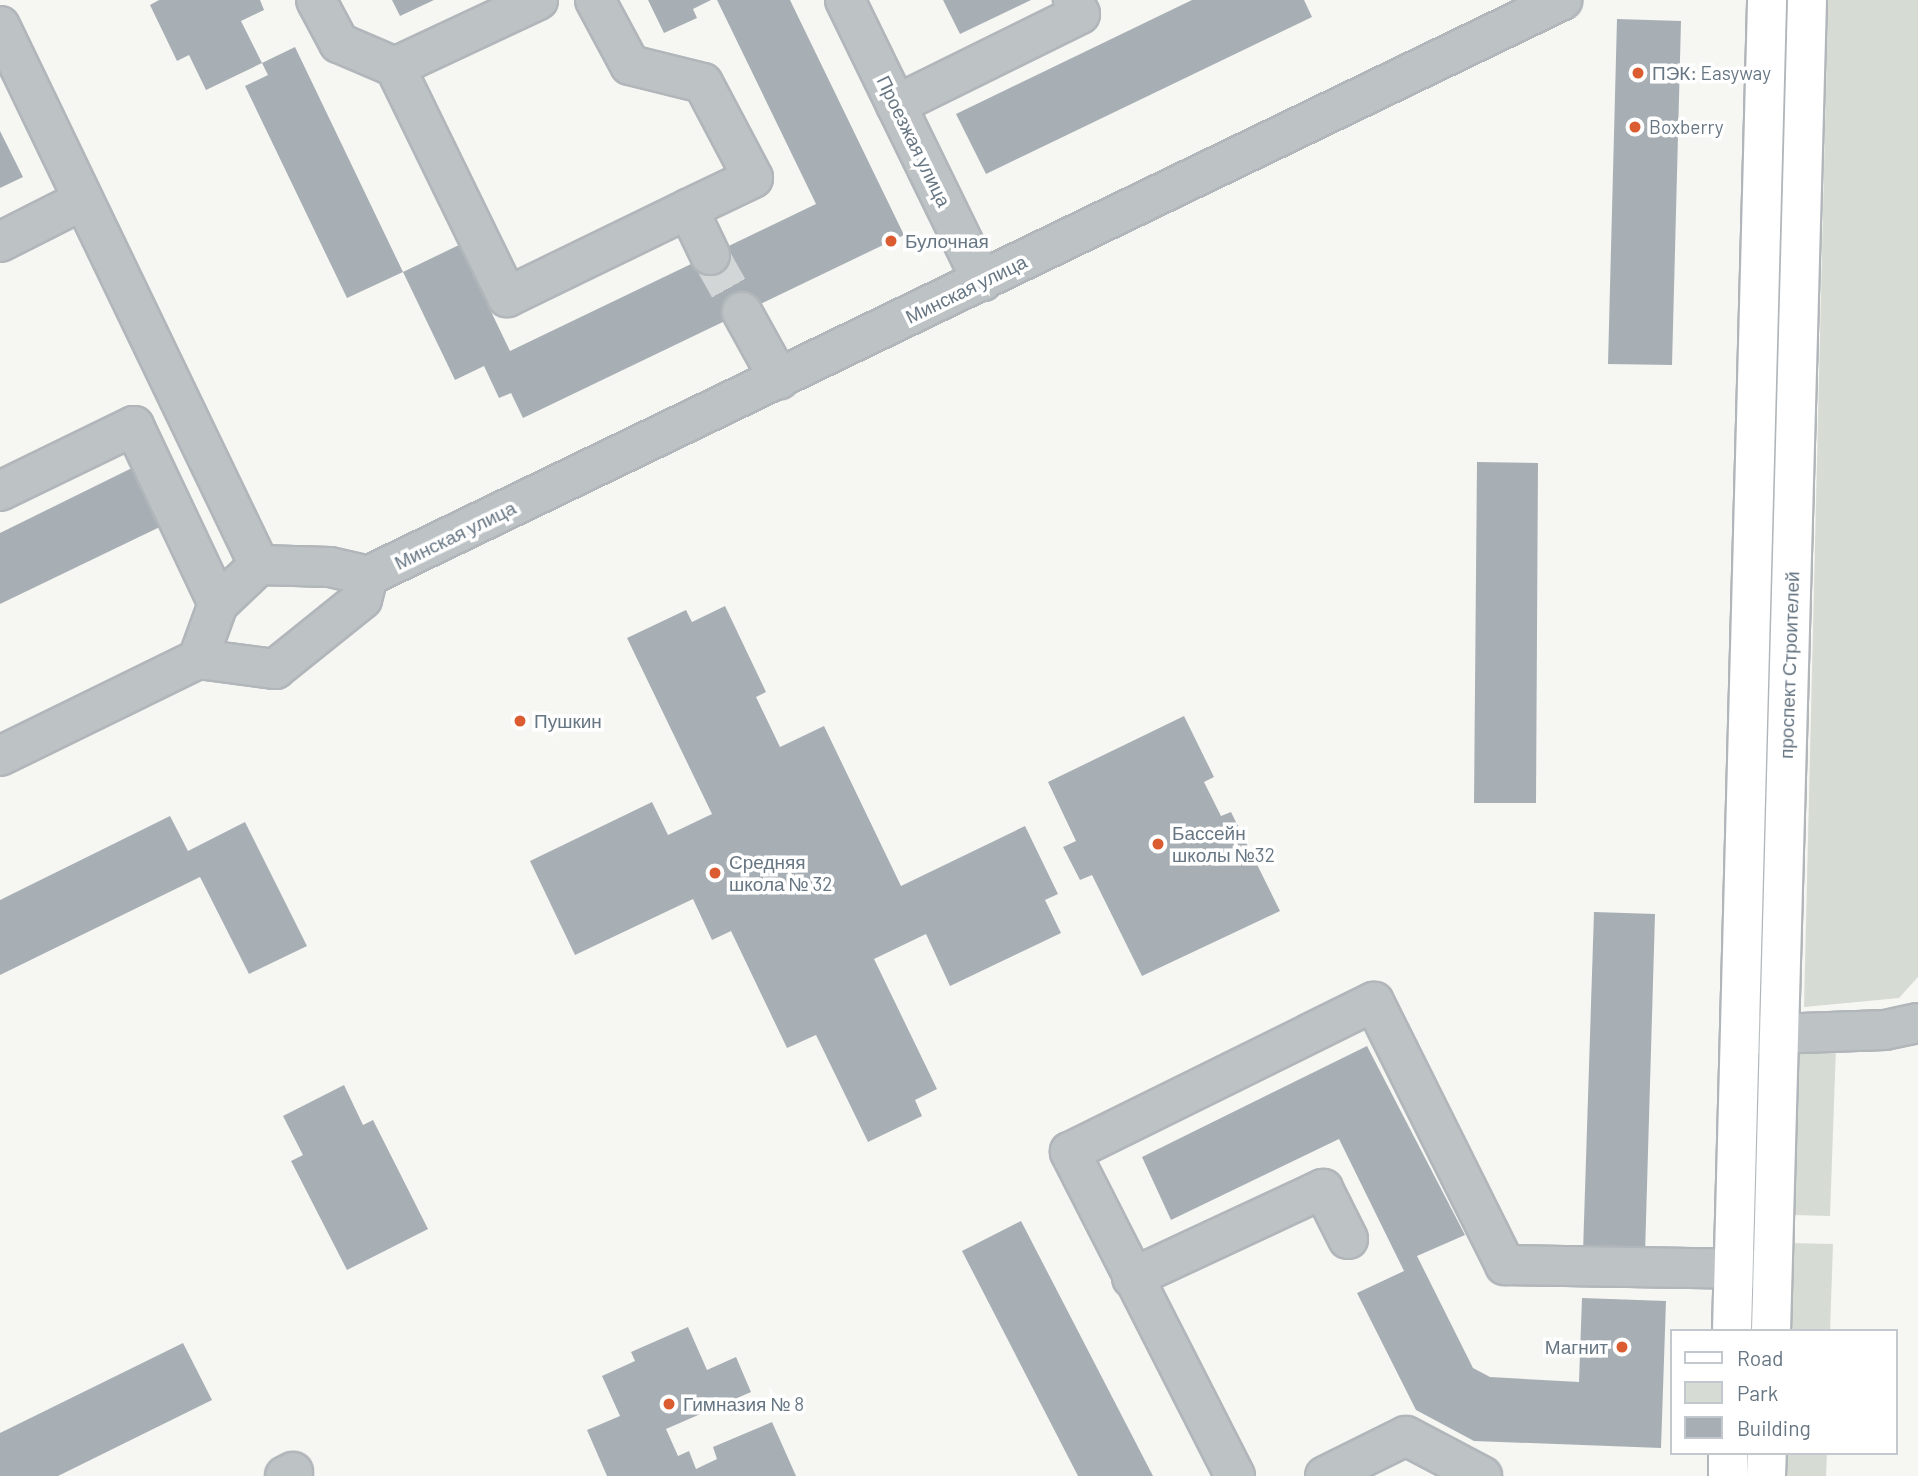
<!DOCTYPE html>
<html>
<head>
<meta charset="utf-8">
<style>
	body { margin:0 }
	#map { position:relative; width:1918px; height:1476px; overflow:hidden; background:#f6f6f3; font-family:Barlow,sans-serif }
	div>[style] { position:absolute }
	.green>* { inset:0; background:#d6dbd3 }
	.building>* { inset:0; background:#a7afb4 }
	.minor-tunnel>* { height:38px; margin-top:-19px; transform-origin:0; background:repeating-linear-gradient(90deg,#d2d6d7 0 38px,transparent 0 57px) }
	.roads { filter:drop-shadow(2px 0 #b1b6ba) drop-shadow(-2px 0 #b1b6ba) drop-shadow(0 2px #b1b6ba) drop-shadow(0 -2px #b1b6ba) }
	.minor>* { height:38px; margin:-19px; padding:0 19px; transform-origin:19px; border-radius:19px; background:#bdc2c5 }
	.major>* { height:38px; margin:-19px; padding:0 19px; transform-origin:19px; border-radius:19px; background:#fff }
	.dots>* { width:19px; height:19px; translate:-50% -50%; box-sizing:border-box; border:4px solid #fff; border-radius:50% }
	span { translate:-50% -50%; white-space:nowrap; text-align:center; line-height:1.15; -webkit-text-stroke:7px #fff; paint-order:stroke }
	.poi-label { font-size:19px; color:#677683 }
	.left { translate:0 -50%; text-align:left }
	.right { translate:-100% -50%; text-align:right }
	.street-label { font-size:19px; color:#677683 }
	.legend { position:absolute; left:1670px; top:1329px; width:228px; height:126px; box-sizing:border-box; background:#fff; border:2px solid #c2c8cd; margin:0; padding:9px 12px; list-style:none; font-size:21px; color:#677683 }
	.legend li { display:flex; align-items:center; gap:14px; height:35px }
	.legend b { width:35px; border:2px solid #c2c8cd }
</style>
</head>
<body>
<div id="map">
	<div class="green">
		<i style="clip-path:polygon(1828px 0,1918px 0,1918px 977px,1899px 998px,1804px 1007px)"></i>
		<i style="clip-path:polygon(1836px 1046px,1830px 1216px,1794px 1215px,1797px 1051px)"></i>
		<i style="clip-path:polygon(1791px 1243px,1833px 1244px,1830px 1331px,1789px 1331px)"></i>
		<i style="clip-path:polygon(1785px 1453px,1827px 1453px,1826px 1476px,1784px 1476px)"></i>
	</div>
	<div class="building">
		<i style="clip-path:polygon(159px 0,260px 0,264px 10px,241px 21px,262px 63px,206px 90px,189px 55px,177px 61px,150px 5px)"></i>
		<i style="clip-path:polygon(392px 0,434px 0,400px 16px)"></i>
		<i style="clip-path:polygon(648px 0,711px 0,693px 9px,697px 18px,664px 33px)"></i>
		<i style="clip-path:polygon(717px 0,790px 0,904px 235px,523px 418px,511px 393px,499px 398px,484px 366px,455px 380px,403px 272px,459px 245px,510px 351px,816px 204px)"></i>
		<i style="clip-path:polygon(943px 0,1031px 0,960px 34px)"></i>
		<i style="clip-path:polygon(1192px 0,1304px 0,1312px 17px,986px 174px,956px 114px)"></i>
		<i style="clip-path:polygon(1617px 19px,1681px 21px,1672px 365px,1608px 364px)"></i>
		<i style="clip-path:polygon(295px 47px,403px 272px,347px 298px,245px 86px,268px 75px,262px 63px)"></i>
		<i style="clip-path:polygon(0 131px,23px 177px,0 188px)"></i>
		<i style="clip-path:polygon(1477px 462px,1538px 463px,1536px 803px,1474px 803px)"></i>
		<i style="clip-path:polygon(138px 465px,166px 524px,0 604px,0 533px)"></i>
		<i style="clip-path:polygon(725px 606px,766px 692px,756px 697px,780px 747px,824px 726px,901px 886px,1025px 826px,1058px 894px,1045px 900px,1061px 933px,950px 986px,926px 934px,874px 959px,937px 1089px,915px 1100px,922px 1116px,868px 1142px,816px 1035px,787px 1048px,731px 931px,712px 940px,693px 899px,575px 955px,530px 861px,652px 802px,668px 835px,712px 814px,627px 638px,686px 610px,692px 622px)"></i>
		<i style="clip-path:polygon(1184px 716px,1214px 777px,1204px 782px,1221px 816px,1231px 812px,1280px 911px,1142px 976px,1092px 875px,1080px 880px,1063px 847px,1076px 841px,1048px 782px)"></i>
		<i style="clip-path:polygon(170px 816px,188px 851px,245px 822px,307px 946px,249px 974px,200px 877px,0 975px,0 900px)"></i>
		<i style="clip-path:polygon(1594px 912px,1655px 914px,1645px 1254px,1583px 1252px)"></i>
		<i style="clip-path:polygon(1367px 1046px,1465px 1235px,1417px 1256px,1473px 1368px,1490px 1377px,1579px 1382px,1582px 1298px,1666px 1301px,1661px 1448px,1474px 1441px,1416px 1410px,1357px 1293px,1404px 1271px,1339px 1139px,1171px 1220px,1142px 1157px)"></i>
		<i style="clip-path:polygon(344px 1085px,363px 1125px,373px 1120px,428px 1229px,347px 1270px,291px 1161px,303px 1155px,283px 1116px)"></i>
		<i style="clip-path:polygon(1021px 1221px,1153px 1476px,1078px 1476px,962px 1251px)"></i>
		<i style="clip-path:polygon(688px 1327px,707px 1370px,736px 1357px,751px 1392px,666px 1429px,678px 1456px,689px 1451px,696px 1469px,717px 1459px,713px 1447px,772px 1422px,796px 1476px,607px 1476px,587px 1430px,620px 1416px,602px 1376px,635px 1361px,631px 1352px)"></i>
		<i style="clip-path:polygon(183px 1343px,212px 1400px,58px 1476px,0 1476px,0 1433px)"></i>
	</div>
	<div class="minor-tunnel">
		<i style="left:710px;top:255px;width:65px;rotate:60.7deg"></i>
	</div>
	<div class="roads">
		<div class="minor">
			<i style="left:316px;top:0;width:49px;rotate:61.9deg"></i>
			<i style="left:339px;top:43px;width:61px;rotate:23.2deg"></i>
			<i style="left:395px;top:67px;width:158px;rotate:-25.1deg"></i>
			<i style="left:595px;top:0;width:74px;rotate:61.7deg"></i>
			<i style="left:630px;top:65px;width:75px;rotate:13.9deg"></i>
			<i style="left:703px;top:83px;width:107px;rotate:62.2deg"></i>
			<i style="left:753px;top:178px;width:72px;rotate:154.5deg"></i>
			<i style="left:688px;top:209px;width:51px;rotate:64.4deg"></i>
			<i style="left:845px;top:0;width:313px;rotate:64deg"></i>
			<i style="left:0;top:26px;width:598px;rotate:64.33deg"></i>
			<i style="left:395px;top:67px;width:256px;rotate:64deg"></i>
			<i style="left:507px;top:297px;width:201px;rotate:-25.9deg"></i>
			<i style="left:896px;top:105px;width:205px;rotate:-26.3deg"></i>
			<i style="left:1080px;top:14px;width:16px;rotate:-117deg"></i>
			<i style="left:0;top:242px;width:93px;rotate:-26.8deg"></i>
			<i style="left:742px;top:312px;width:77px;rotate:61.1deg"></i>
			<i style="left:0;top:491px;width:149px;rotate:-25.9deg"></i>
			<i style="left:134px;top:426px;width:197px;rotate:64.7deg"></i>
			<i style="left:198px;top:659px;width:59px;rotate:-70deg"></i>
			<i style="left:218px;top:604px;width:57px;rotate:-43.6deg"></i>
			<i style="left:259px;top:565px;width:71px;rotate:1.6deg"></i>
			<i style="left:330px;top:567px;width:39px;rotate:13deg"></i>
			<i style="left:368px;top:576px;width:1326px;rotate:-25.75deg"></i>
			<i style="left:0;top:756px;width:220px;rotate:-26.1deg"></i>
			<i style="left:198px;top:659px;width:78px;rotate:7.4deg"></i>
			<i style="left:275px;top:669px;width:112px;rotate:-38.8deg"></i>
			<i style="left:362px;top:599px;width:24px;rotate:-75deg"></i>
			<i style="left:1746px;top:1035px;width:139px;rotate:-2.1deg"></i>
			<i style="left:1885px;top:1030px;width:34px;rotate:-12deg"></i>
			<i style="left:1132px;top:1278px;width:211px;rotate:-25deg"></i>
			<i style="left:1323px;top:1189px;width:56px;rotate:63.4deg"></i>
			<i style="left:285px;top:1476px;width:9px;rotate:-27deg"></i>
			<i style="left:1235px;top:1476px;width:364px;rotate:-117deg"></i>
			<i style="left:1070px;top:1152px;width:339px;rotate:-26.3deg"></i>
			<i style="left:1374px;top:1002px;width:294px;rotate:63.5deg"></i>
			<i style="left:1505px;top:1265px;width:261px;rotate:0.9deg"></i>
			<i style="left:1325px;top:1476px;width:90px;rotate:-26.3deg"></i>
			<i style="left:1406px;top:1436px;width:86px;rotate:27.8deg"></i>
		</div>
		<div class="major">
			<i style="left:1732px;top:1331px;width:1331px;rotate:-88.49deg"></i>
			<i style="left:1771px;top:1331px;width:1331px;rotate:-88.45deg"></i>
			<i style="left:1728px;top:1476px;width:23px;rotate:-90deg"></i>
			<i style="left:1766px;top:1476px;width:23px;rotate:-88deg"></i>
		</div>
	</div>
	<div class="dots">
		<i style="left:1638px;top:73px;background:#da5c30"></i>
		<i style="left:1635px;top:127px;background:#da5c30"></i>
		<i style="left:891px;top:241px;background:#da5c30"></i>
		<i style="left:520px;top:721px;background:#da5c30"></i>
		<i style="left:1158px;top:844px;background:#da5c30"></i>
		<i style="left:715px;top:873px;background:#da5c30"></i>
		<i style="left:1622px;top:1347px;background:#da5c30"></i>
		<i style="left:669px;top:1404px;background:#da5c30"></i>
	</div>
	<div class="poi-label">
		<span class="left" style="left:1652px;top:73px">ПЭК: Easyway</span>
		<span class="left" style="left:1649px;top:127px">Boxberry</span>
		<span class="left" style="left:905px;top:241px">Булочная</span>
		<span class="left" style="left:534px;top:721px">Пушкин</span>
		<span class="left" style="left:1172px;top:844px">Бассейн<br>школы №32</span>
		<span class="left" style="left:729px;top:873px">Средняя<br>школа № 32</span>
		<span class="right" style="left:1608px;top:1347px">Магнит</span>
		<span class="left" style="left:683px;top:1404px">Гимназия № 8</span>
	</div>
	<div class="street-label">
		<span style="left:914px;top:141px;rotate:64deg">Проезжая улица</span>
		<span style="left:966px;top:289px;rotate:-26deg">Минская улица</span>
		<span style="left:455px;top:535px;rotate:-26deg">Минская улица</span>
		<span style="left:1789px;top:665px;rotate:-88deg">проспект Строителей</span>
	</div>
	<ul class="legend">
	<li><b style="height:9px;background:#fff"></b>Road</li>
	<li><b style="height:19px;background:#d6dbd3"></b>Park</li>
	<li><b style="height:19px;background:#a7afb4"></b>Building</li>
	</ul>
</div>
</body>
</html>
